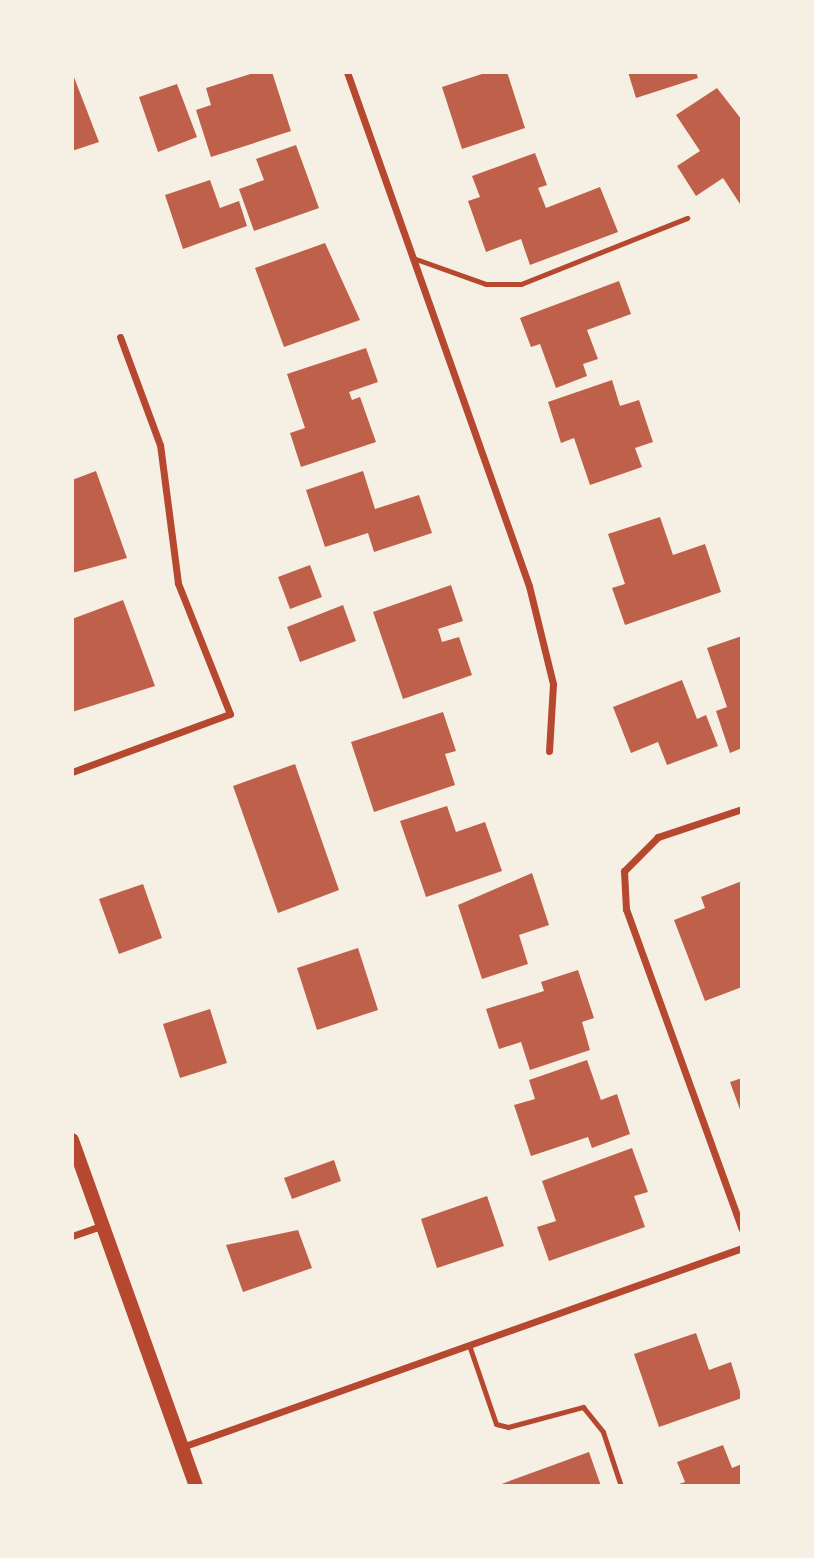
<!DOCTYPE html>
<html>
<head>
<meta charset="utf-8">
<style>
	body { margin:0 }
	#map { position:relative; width:814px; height:1558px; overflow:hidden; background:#f6efe4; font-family:Roboto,sans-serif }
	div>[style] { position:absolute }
	.building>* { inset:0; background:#bf614a }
	.service>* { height:5px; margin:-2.5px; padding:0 2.5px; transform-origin:2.5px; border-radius:2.5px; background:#b5482f }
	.minor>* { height:7px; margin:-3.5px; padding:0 3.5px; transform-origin:3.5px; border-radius:3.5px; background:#b5482f }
	.secondary>* { height:14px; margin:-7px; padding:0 7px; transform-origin:7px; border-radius:7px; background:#b5482f }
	span { translate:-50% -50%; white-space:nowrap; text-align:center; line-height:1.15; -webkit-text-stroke:6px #f6efe4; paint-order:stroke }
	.frame { position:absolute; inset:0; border:74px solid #f6efe4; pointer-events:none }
</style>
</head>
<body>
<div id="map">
	<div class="building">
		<i style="clip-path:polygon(72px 72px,99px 142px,72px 151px)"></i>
		<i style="clip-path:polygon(257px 72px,272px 72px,291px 131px,211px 157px,196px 110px,211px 105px,206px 88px)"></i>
		<i style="clip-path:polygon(488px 72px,507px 72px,525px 128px,462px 149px,442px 87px)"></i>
		<i style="clip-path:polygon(628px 72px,696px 72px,698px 78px,636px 98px)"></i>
		<i style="clip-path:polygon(177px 84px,197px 137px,158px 152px,139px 97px)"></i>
		<i style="clip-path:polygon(717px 88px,742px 120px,742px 207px,723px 178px,696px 196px,677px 166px,700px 151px,676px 115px)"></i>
		<i style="clip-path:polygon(296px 145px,319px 208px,254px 231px,239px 189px,264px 180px,256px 159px)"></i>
		<i style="clip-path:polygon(535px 153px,547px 185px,538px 188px,546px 208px,600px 187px,618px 232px,530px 265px,521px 239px,486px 252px,468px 201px,480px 197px,472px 176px)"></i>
		<i style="clip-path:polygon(210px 180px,220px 208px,239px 201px,247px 226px,183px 249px,165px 195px)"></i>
		<i style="clip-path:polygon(325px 243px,360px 320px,284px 347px,255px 268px)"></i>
		<i style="clip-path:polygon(619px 281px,631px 314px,587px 330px,598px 359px,583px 364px,587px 376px,556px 388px,540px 344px,531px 347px,520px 318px)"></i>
		<i style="clip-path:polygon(366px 348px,378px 382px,349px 392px,352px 400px,360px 397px,376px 442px,301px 467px,290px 433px,305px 428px,287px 374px)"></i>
		<i style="clip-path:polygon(612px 380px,620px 406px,639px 400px,653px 442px,635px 448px,642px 467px,590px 485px,574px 438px,561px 443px,548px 402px)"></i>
		<i style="clip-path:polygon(96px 471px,127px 558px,72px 573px,72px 480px)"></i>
		<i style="clip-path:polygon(363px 471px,375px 509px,419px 495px,432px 533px,374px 552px,368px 533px,325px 547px,306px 490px)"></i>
		<i style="clip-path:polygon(660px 517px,673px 555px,705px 544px,721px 592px,625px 625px,612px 588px,625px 584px,608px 534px)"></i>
		<i style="clip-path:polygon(310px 565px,322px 597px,290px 609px,278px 577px)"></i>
		<i style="clip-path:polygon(451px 585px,463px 621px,438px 629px,442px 642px,459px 637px,472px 675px,403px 699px,373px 612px)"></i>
		<i style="clip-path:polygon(123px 600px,155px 686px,72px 712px,72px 619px)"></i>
		<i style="clip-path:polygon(343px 605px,356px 641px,300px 662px,287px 627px)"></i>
		<i style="clip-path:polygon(742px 636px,742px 748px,730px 753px,716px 711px,727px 707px,707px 648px)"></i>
		<i style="clip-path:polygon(682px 680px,697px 719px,706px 715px,718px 746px,667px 765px,658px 742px,631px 753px,613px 707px)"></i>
		<i style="clip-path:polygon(443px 712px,456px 751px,445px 754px,455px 785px,374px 812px,351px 742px)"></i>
		<i style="clip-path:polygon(295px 764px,339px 890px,278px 913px,233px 786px)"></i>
		<i style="clip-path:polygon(447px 806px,456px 832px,485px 822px,502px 871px,426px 897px,400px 821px)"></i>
		<i style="clip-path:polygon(532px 873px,549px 925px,519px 935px,528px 964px,482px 979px,458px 905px)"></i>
		<i style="clip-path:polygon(742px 881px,742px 987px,705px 1001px,674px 920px,705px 908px,701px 897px)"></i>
		<i style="clip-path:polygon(143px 884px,162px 938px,119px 954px,99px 899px)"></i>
		<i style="clip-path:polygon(358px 948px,378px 1010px,317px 1030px,297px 968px)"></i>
		<i style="clip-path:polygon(578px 970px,594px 1018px,582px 1022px,590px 1050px,530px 1070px,521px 1042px,499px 1049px,486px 1009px,544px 991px,541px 982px)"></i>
		<i style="clip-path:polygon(210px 1009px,227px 1063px,180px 1078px,163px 1024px)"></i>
		<i style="clip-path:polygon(587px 1060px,601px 1100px,617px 1094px,630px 1134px,592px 1148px,588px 1137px,531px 1156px,514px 1105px,535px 1099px,529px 1080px)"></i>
		<i style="clip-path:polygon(742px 1078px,742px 1115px,730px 1082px)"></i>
		<i style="clip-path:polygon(632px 1148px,648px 1192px,634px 1196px,645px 1227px,549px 1261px,537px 1227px,556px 1221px,542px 1181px)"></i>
		<i style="clip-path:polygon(334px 1160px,341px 1181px,292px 1199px,284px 1178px)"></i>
		<i style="clip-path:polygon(487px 1196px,504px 1246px,437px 1268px,421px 1219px)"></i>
		<i style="clip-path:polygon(298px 1230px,312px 1268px,243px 1292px,226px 1245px)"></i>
		<i style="clip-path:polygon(696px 1333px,709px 1370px,731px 1362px,742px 1398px,659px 1427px,634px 1354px)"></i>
		<i style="clip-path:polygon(723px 1445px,732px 1468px,742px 1464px,742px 1486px,673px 1486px,685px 1482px,677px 1462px)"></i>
		<i style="clip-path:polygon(589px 1452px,601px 1486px,496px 1486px)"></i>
	</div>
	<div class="service">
		<i style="left:413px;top:258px;width:77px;rotate:19.6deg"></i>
		<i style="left:486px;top:284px;width:35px"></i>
		<i style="left:521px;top:284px;width:179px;rotate:-21.7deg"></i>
		<i style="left:469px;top:1345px;width:83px;rotate:71.1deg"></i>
		<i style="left:496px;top:1424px;width:12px;rotate:14deg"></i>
		<i style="left:508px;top:1427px;width:78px;rotate:-14.9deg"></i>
		<i style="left:583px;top:1407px;width:32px;rotate:51deg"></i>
		<i style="left:603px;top:1432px;width:57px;rotate:71.6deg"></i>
	</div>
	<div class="minor">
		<i style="left:347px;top:72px;width:545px;rotate:70.5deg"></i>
		<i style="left:529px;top:586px;width:101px;rotate:76.2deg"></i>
		<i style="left:553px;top:684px;width:67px;rotate:93.4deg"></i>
		<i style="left:72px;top:772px;width:168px;rotate:-20.2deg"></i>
		<i style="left:230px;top:714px;width:141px;rotate:-111.7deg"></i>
		<i style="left:178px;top:583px;width:139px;rotate:-97.4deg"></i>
		<i style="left:160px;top:445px;width:115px;rotate:-110.3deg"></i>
		<i style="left:742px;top:809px;width:89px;rotate:161.6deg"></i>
		<i style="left:658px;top:837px;width:48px;rotate:135deg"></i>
		<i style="left:624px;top:871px;width:38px;rotate:87deg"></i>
		<i style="left:626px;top:909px;width:340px;rotate:70.1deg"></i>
		<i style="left:72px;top:1236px;width:31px;rotate:-19deg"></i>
		<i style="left:182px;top:1447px;width:594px;rotate:-19.56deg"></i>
	</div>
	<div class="secondary">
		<i style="left:72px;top:1140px;width:368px;rotate:70.3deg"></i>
	</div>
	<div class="frame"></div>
</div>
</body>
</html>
